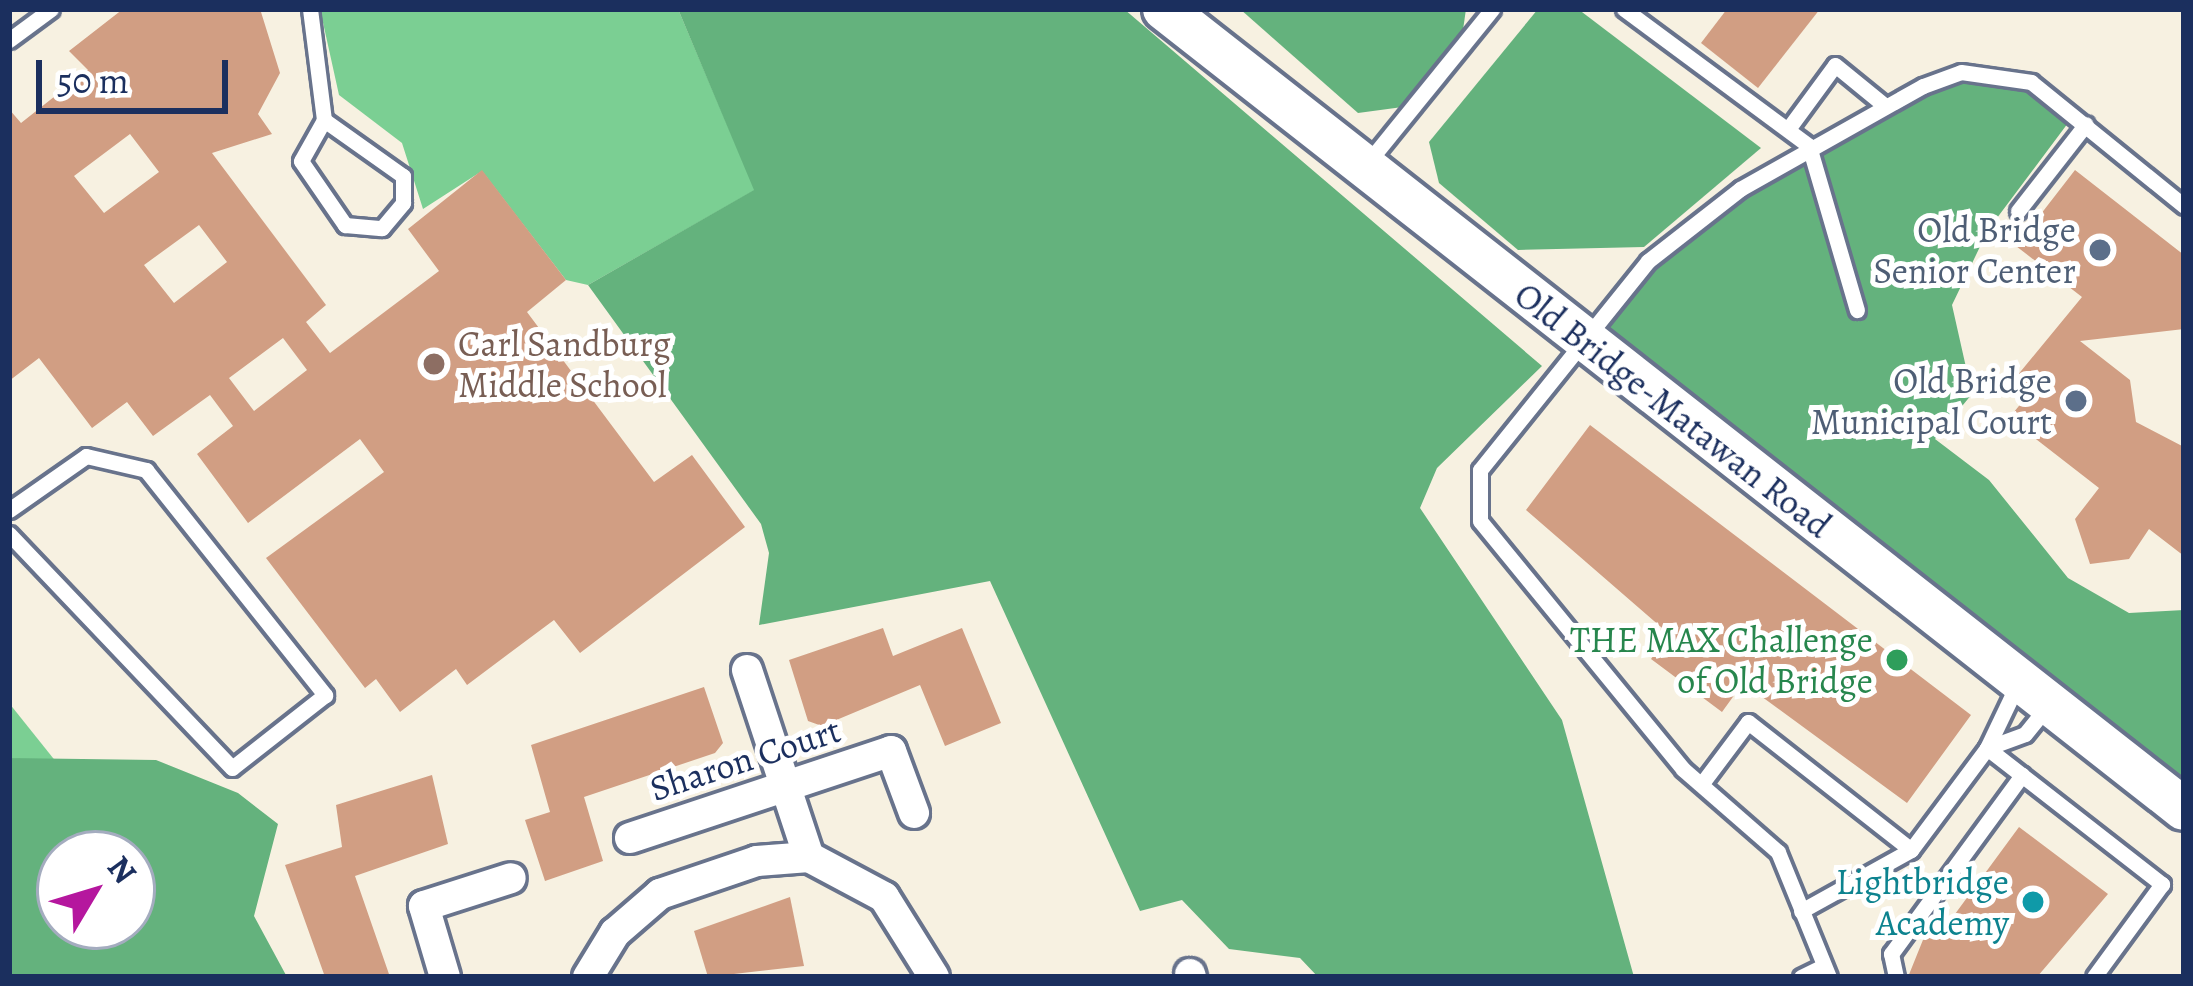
<!DOCTYPE html>
<html>
<head>
<meta charset="utf-8">
<style>
	body { margin:0 }
	#map { position:relative; width:2193px; height:986px; overflow:hidden; background:#f7f1e1; font-family:Alegreya,serif }
	div>[style] { position:absolute }
	.green>* { inset:0; background:#7bcf93 }
	.forest>* { inset:0; background:#64b27d }
	.building>* { inset:0; background:#d19e83 }
	.roads { filter:drop-shadow(3px 0 #68738c) drop-shadow(-3px 0 #68738c) drop-shadow(0 3px #68738c) drop-shadow(0 -3px #68738c) }
	.lane>* { height:15px; margin:-7.5px; padding:0 7.5px; transform-origin:7.5px; border-radius:7.5px; background:#fff }
	.street>* { height:30px; margin:-15px; padding:0 15px; transform-origin:15px; border-radius:15px; background:#fff }
	.secondary>* { height:42px; margin:-21px; padding:0 21px; transform-origin:21px; border-radius:21px; background:#fff }
	.dots>* { width:33px; height:33px; translate:-50% -50%; box-sizing:border-box; border:6px solid #fff; border-radius:50% }
	span { translate:-50% -50%; white-space:nowrap; text-align:center; line-height:1.15; -webkit-text-stroke:10px #fff; paint-order:stroke }
	.service-label { font-size:36px; color:#4e5e75 }
	.right { translate:-100% -50%; text-align:right }
	.education-label { font-size:36px; color:#785e54 }
	.left { translate:0 -50%; text-align:left }
	.street-label { font-size:36px; color:#1b2f5e }
	.leisure-label { font-size:36px; color:#27864d }
	.culture-label { font-size:36px; color:#0d838f }
	.frame { position:absolute; inset:0; border:12px solid #1b2f5e; pointer-events:none }
	.north { position:absolute; left:36px; top:830px; width:120px; height:120px; box-sizing:border-box; background:#fff; border:3px solid #a4acbf; border-radius:50%; rotate:52deg; font-size:33px; font-weight:700; line-height:48px; text-align:center; color:#1b2f5e }
	.north::after { content:''; display:block; margin:auto; width:42px; height:54px; background:#b5179e; clip-path:polygon(50% 0,100% 100%,50% 72%,0 100%) }
	.scale { position:absolute; left:36px; top:60px; width:192px; height:54px; box-sizing:border-box; border:6px solid #1b2f5e; border-top:0; padding-left:15px; font-size:36px; line-height:42px; white-space:nowrap; color:#1b2f5e; -webkit-text-stroke:9px #fff; paint-order:stroke }
</style>
</head>
<body>
<div id="map">
	<div class="green">
		<i style="clip-path:polygon(320px 9px,678px 9px,755px 190px,588px 285px,566px 280px,482px 171px,423px 209px,402px 143px,339px 95px)"></i>
		<i style="clip-path:polygon(9px 703px,57px 763px,9px 758px)"></i>
	</div>
	<div class="forest">
		<i style="clip-path:polygon(678px 9px,1124px 9px,1542px 366px,1437px 468px,1420px 508px,1562px 720px,1634px 977px,1318px 977px,1300px 958px,1229px 949px,1182px 900px,1140px 911px,990px 581px,759px 625px,769px 553px,761px 524px,588px 285px,754px 190px)"></i>
		<i style="clip-path:polygon(1240px 9px,1466px 9px,1461px 44px,1410px 106px,1358px 113px)"></i>
		<i style="clip-path:polygon(1538px 9px,1578px 9px,1761px 148px,1644px 247px,1518px 250px,1439px 183px,1429px 142px)"></i>
		<i style="clip-path:polygon(1961px 72px,2031px 82px,2074px 115px,1988px 230px,1952px 305px,1972px 394px,1935px 439px,1989px 480px,2068px 578px,2129px 613px,2184px 610px,2184px 809px,1586px 340px,1648px 261px,1740px 189px)"></i>
		<i style="clip-path:polygon(evenodd,9px 758px,156px 760px,238px 793px,278px 824px,254px 916px,287px 977px,9px 977px,9px 758px,132px 854px,132px 926px,60px 926px,60px 854px,132px 854px)"></i>
	</div>
	<div class="building">
		<i style="clip-path:polygon(evenodd,123px 9px,261px 12px,280px 73px,258px 114px,272px 134px,212px 153px,326px 305px,306px 322px,330px 353px,439px 271px,408px 229px,482px 170px,566px 280px,527px 312px,654px 482px,692px 455px,745px 527px,580px 653px,554px 620px,467px 685px,456px 669px,400px 712px,376px 679px,365px 688px,266px 558px,384px 472px,360px 439px,248px 523px,197px 454px,233px 426px,210px 395px,153px 436px,127px 402px,92px 428px,39px 358px,9px 381px,9px 109px,21px 123px,88px 70px,69px 51px,123px 9px,130px 134px,159px 172px,104px 213px,74px 176px,130px 134px,123px 9px,199px 225px,227px 262px,174px 303px,144px 265px,199px 225px,123px 9px,283px 338px,307px 370px,254px 411px,229px 378px,283px 338px)"></i>
		<i style="clip-path:polygon(1727px 9px,1820px 9px,1758px 88px,1701px 43px)"></i>
		<i style="clip-path:polygon(2075px 170px,2184px 255px,2184px 329px,2080px 341px,2130px 380px,2136px 422px,2184px 447px,2184px 556px,2149px 529px,2129px 559px,2090px 564px,2075px 519px,2099px 488px,2009px 418px,2023px 401px,2007px 388px,2082px 297px,2016px 246px)"></i>
		<i style="clip-path:polygon(1590px 425px,1971px 715px,1907px 803px,1743px 683px,1722px 712px,1651px 659px,1669px 634px,1526px 510px)"></i>
		<i style="clip-path:polygon(883px 628px,893px 656px,962px 628px,1001px 723px,945px 746px,920px 685px,822px 726px,808px 721px,789px 660px)"></i>
		<i style="clip-path:polygon(704px 687px,723px 743px,715px 753px,584px 797px,603px 861px,545px 881px,525px 820px,550px 812px,531px 745px)"></i>
		<i style="clip-path:polygon(432px 775px,448px 844px,355px 876px,390px 977px,325px 977px,285px 865px,342px 847px,336px 805px)"></i>
		<i style="clip-path:polygon(2019px 827px,2108px 894px,2037px 977px,1908px 977px,1931px 920px,1944px 929px)"></i>
		<i style="clip-path:polygon(790px 897px,804px 966px,708px 977px,694px 931px)"></i>
	</div>
	<div class="roads">
		<div class="lane">
			<i style="left:310px;top:9px;width:112px;rotate:82.8deg"></i>
			<i style="left:324px;top:120px;width:47px;rotate:119.3deg"></i>
			<i style="left:301px;top:161px;width:78px;rotate:55.5deg"></i>
			<i style="left:345px;top:225px;width:37px;rotate:5deg"></i>
			<i style="left:382px;top:228px;width:33px;rotate:-50deg"></i>
			<i style="left:403px;top:203px;width:27px;rotate:-90deg"></i>
			<i style="left:403px;top:176px;width:97px;rotate:-144.7deg"></i>
			<i style="left:1624px;top:9px;width:230px;rotate:36.5deg"></i>
			<i style="left:1809px;top:146px;width:171px;rotate:73.7deg"></i>
			<i style="left:9px;top:40px;width:52px;rotate:-36.4deg"></i>
			<i style="left:1791px;top:125px;width:74px;rotate:-53.7deg"></i>
			<i style="left:1835px;top:65px;width:63px;rotate:39.2deg"></i>
			<i style="left:1365px;top:166px;width:202px;rotate:-51deg"></i>
			<i style="left:2018px;top:211px;width:110px;rotate:-52deg"></i>
			<i style="left:9px;top:510px;width:94px;rotate:-35deg"></i>
			<i style="left:86px;top:456px;width:62px;rotate:13.1deg"></i>
			<i style="left:146px;top:470px;width:288px;rotate:51.5deg"></i>
			<i style="left:325px;top:695px;width:118px;rotate:141.9deg"></i>
			<i style="left:232px;top:768px;width:323px;rotate:-133.6deg"></i>
			<i style="left:1987px;top:748px;width:222px;rotate:37.9deg"></i>
			<i style="left:2162px;top:884px;width:115px;rotate:126.2deg"></i>
			<i style="left:1987px;top:748px;width:40px;rotate:-20.2deg"></i>
			<i style="left:2025px;top:734px;width:35px;rotate:-51deg"></i>
			<i style="left:1703px;top:782px;width:75px;rotate:-53.1deg"></i>
			<i style="left:1748px;top:722px;width:207px;rotate:38.1deg"></i>
			<i style="left:1801px;top:911px;width:126px;rotate:-29deg"></i>
			<i style="left:1911px;top:850px;width:127px;rotate:-53.3deg"></i>
			<i style="left:1987px;top:748px;width:72px;rotate:-64.5deg"></i>
			<i style="left:1801px;top:977px;width:25px;rotate:-26deg"></i>
			<i style="left:1829px;top:977px;width:135px;rotate:-112.2deg"></i>
			<i style="left:1778px;top:852px;width:126px;rotate:-138.9deg"></i>
			<i style="left:1683px;top:769px;width:320px;rotate:-129.3deg"></i>
			<i style="left:1480px;top:521px;width:51px;rotate:-90deg"></i>
			<i style="left:1480px;top:470px;width:268px;rotate:-51.2deg"></i>
			<i style="left:1648px;top:261px;width:117px;rotate:-38deg"></i>
			<i style="left:1740px;top:189px;width:210px;rotate:-29.4deg"></i>
			<i style="left:1923px;top:86px;width:40px;rotate:-20.2deg"></i>
			<i style="left:1961px;top:72px;width:71px;rotate:8.1deg"></i>
			<i style="left:2031px;top:82px;width:197px;rotate:39deg"></i>
			<i style="left:1896px;top:977px;width:24px;rotate:-102deg"></i>
			<i style="left:1891px;top:954px;width:222px;rotate:-53.8deg"></i>
		</div>
		<div class="street">
			<i style="left:747px;top:670px;width:197px;rotate:71.7deg"></i>
			<i style="left:630px;top:838px;width:275px;rotate:-18.4deg"></i>
			<i style="left:891px;top:751px;width:66px;rotate:69.6deg"></i>
			<i style="left:1190px;top:974px;width:3px;rotate:72deg"></i>
			<i style="left:445px;top:977px;width:74px;rotate:-106.5deg"></i>
			<i style="left:424px;top:906px;width:91px;rotate:-17.8deg"></i>
			<i style="left:588px;top:977px;width:52px;rotate:-58.5deg"></i>
			<i style="left:615px;top:933px;width:60px;rotate:-40.9deg"></i>
			<i style="left:660px;top:894px;width:102px;rotate:-18.8deg"></i>
			<i style="left:757px;top:861px;width:52px;rotate:-4.4deg"></i>
			<i style="left:809px;top:857px;width:85px;rotate:28.1deg"></i>
			<i style="left:884px;top:897px;width:94px;rotate:58deg"></i>
		</div>
		<div class="secondary">
			<i style="left:1164px;top:9px;width:1296px;rotate:38.11deg"></i>
		</div>
	</div>
	<div class="dots">
		<i style="left:2100px;top:250px;background:#5c6f8a"></i>
		<i style="left:434px;top:364px;background:#8d6e63"></i>
		<i style="left:2076px;top:401px;background:#5c6f8a"></i>
		<i style="left:1897px;top:660px;background:#2e9e5b"></i>
		<i style="left:2033px;top:902px;background:#0f9aa8"></i>
	</div>
	<div class="service-label">
		<span class="right" style="left:2076px;top:250px">Old Bridge<br>Senior Center</span>
		<span class="right" style="left:2052px;top:401px">Old Bridge<br>Municipal Court</span>
	</div>
	<div class="education-label">
		<span class="left" style="left:458px;top:364px">Carl Sandburg<br>Middle School</span>
	</div>
	<div class="street-label">
		<span style="left:1673px;top:410px;rotate:38deg">Old Bridge-Matawan Road</span>
		<span style="left:745px;top:759px;rotate:-18deg">Sharon Court</span>
	</div>
	<div class="leisure-label">
		<span class="right" style="left:1873px;top:660px">THE MAX Challenge<br>of Old Bridge</span>
	</div>
	<div class="culture-label">
		<span class="right" style="left:2009px;top:902px">Lightbridge<br>Academy</span>
	</div>
	<div class="frame"></div>
	<div class="north">N</div>
	<div class="scale">50 m</div>
</div>
</body>
</html>
